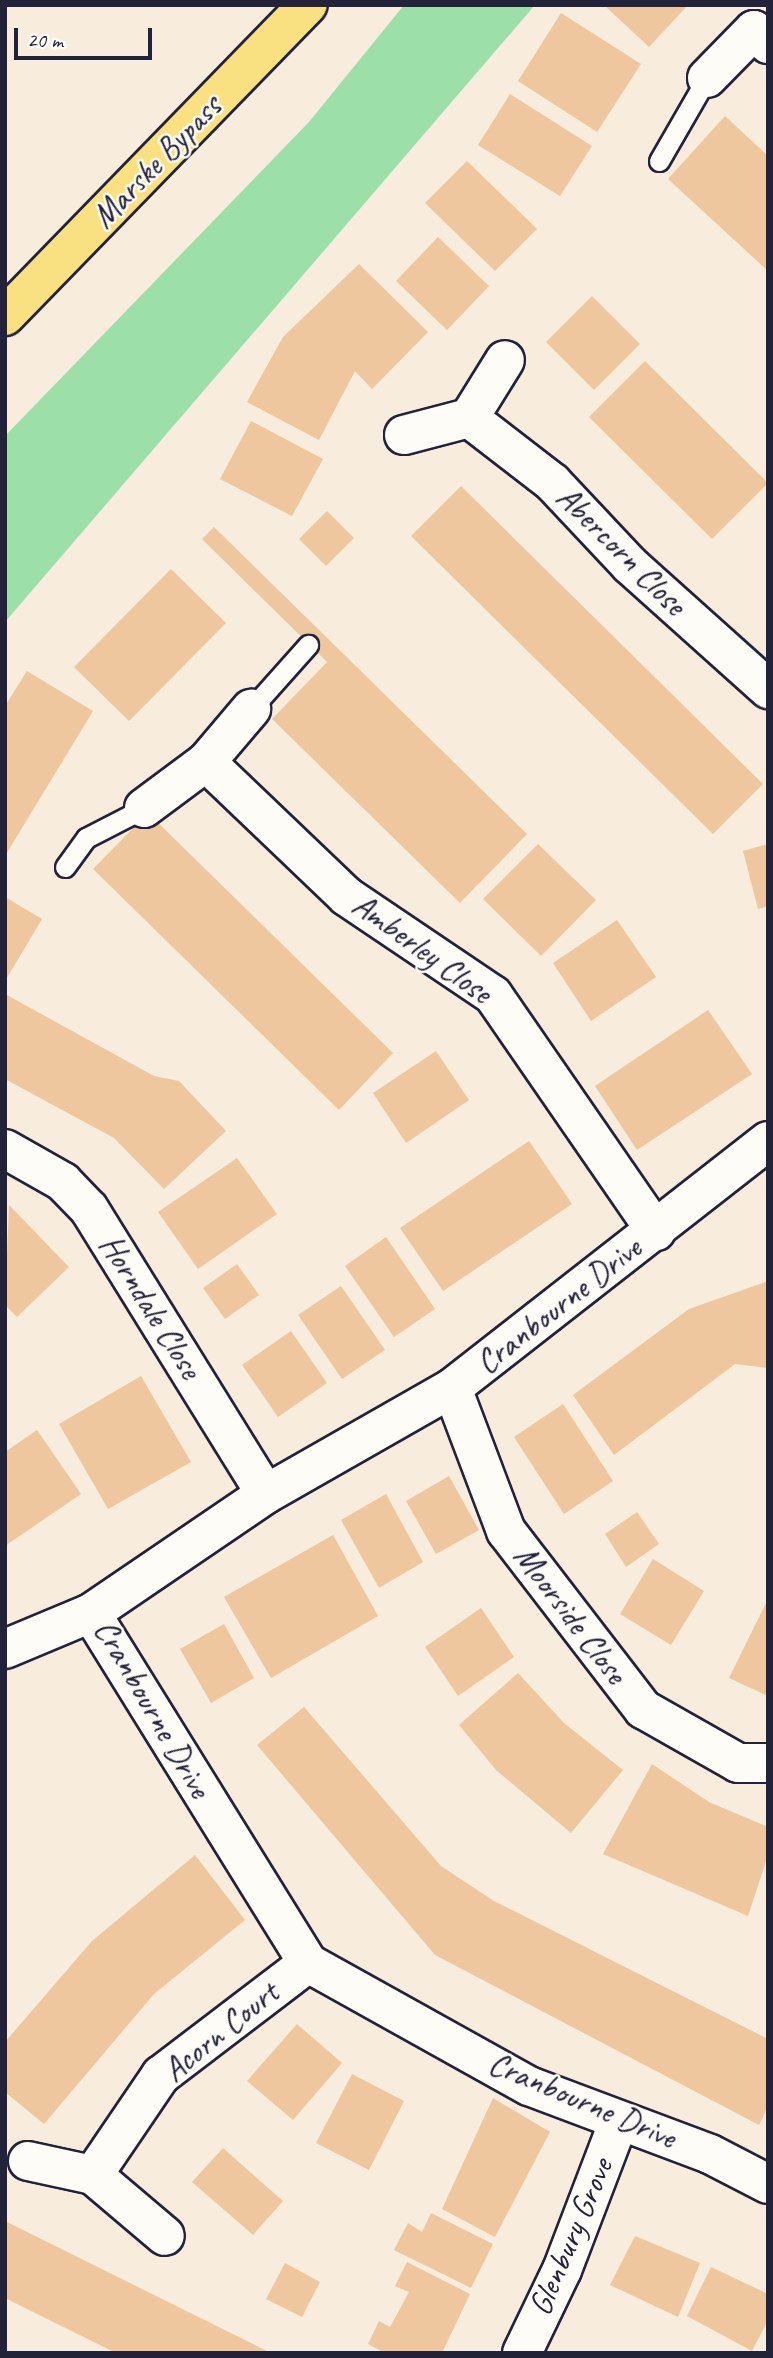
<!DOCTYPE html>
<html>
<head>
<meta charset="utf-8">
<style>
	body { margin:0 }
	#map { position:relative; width:773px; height:2358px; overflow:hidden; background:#f8ecdc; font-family:Caveat,sans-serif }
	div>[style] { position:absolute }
	.green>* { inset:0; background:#9ddfa9 }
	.building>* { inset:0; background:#eec79e }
	.roads { filter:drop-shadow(2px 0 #22223b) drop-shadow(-2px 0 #22223b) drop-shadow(0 2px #22223b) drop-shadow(0 -2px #22223b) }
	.lane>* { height:19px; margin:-9.5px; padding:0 9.5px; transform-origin:9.5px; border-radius:9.5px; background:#fdfcf7 }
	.street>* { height:38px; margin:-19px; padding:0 19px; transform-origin:19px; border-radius:19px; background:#fdfcf7 }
	.primary>* { height:38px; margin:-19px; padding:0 19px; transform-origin:19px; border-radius:19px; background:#f9e181 }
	span { translate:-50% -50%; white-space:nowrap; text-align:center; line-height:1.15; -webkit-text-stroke:5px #fdfcf7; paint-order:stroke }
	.street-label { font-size:33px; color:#22223b }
	.frame { position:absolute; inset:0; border:7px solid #22223b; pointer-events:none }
	.scale { position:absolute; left:14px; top:28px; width:138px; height:32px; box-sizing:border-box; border:4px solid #22223b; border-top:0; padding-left:9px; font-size:21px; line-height:24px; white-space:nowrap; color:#22223b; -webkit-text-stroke:5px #fdfcf7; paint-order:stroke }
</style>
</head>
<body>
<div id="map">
	<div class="green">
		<i style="clip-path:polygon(404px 5px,535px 5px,5px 622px,5px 436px,309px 122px)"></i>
	</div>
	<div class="building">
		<i style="clip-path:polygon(604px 5px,688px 5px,649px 47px)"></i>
		<i style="clip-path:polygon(561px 13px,641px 64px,597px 132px,518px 81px)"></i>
		<i style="clip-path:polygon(510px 94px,592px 146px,560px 196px,478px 145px)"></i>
		<i style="clip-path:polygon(725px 116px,768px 156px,768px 271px,668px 179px)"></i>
		<i style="clip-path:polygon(467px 161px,537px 229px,495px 271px,425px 203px)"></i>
		<i style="clip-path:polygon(438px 237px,489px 286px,447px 330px,396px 281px)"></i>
		<i style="clip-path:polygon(359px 264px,428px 332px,372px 389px,355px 371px,319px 440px,247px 402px,283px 337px)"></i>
		<i style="clip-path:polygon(592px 296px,640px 344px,594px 390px,546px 342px)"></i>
		<i style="clip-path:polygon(645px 361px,768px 483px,712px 539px,589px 417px)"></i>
		<i style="clip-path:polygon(251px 421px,323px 459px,292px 516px,220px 479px)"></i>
		<i style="clip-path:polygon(461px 486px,763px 784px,713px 834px,411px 536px)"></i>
		<i style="clip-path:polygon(327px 511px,354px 538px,326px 566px,299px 539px)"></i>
		<i style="clip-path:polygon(214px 527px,527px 834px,460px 903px,272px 719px,327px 662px,202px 539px)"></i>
		<i style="clip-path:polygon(171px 569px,226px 623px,129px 721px,74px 667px)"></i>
		<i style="clip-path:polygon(27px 671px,93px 711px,5px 856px,5px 706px)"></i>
		<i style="clip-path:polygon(148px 813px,393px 1053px,339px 1110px,93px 869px)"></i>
		<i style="clip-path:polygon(538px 844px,596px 900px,541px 956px,483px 899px)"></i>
		<i style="clip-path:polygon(768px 844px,768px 906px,758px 909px,743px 851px)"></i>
		<i style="clip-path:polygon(5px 897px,42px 919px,5px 981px)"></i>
		<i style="clip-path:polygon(617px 920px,656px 977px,591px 1021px,553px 963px)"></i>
		<i style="clip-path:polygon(5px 994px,154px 1076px,179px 1081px,226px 1131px,164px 1189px,114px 1138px,5px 1079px)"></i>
		<i style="clip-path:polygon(708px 1010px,752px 1074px,637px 1150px,595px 1086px)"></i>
		<i style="clip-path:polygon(436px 1051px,469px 1100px,406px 1143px,373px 1093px)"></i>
		<i style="clip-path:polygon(529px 1141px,572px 1204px,443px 1291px,400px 1228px)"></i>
		<i style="clip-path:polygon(237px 1158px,277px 1214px,198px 1269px,158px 1212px)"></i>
		<i style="clip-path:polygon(9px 1205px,69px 1267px,17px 1317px,5px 1305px)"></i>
		<i style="clip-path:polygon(386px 1237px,435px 1309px,394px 1337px,345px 1266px)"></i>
		<i style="clip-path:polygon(237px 1264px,259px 1295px,225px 1319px,203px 1288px)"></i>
		<i style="clip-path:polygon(768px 1281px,768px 1368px,735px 1364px,614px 1455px,573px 1395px,689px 1309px)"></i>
		<i style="clip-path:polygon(341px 1286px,385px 1350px,342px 1379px,298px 1315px)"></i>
		<i style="clip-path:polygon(291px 1331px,327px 1383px,278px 1417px,242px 1365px)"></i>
		<i style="clip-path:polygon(141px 1376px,191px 1462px,108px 1509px,59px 1424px)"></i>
		<i style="clip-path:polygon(563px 1404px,613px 1481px,564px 1514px,514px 1437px)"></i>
		<i style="clip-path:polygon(37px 1430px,81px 1494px,5px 1546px,5px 1452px)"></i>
		<i style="clip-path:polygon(449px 1476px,479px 1530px,436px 1554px,406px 1501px)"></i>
		<i style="clip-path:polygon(386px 1494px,423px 1562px,379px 1588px,341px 1520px)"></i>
		<i style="clip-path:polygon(637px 1512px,659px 1544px,626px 1567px,605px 1534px)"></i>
		<i style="clip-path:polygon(333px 1535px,378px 1616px,271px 1678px,224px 1597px)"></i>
		<i style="clip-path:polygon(653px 1559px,704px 1591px,671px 1645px,620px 1614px)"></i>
		<i style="clip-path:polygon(768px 1599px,768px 1696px,729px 1678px)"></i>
		<i style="clip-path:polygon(481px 1608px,514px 1657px,458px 1696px,425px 1647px)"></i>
		<i style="clip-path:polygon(224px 1624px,254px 1678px,211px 1703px,180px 1649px)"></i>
		<i style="clip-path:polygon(518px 1673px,564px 1723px,623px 1770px,571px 1833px,496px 1770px,459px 1725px)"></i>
		<i style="clip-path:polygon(304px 1707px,441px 1866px,494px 1901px,768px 2039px,768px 2106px,759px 2125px,435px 1955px,257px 1745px)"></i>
		<i style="clip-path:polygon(652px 1764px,709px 1802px,768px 1827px,768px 1855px,748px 1916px,603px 1854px)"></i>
		<i style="clip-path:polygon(195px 1855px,245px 1920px,154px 1994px,44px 2124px,5px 2092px,5px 2042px,92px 1941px)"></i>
		<i style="clip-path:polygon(297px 2024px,342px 2063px,293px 2120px,247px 2081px)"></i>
		<i style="clip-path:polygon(352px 2074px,404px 2101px,369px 2170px,316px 2143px)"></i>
		<i style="clip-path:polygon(493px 2098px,550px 2132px,495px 2237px,442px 2209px)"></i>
		<i style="clip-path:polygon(223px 2148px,283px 2201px,253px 2235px,192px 2182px)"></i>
		<i style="clip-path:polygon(431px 2213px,493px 2244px,471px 2288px,394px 2250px,408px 2223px,422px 2232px)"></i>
		<i style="clip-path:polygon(5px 2221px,271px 2353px,116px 2353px,5px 2298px)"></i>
		<i style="clip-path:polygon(635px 2236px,700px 2263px,678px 2317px,610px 2285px)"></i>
		<i style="clip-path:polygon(407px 2262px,470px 2294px,442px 2353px,385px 2353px,368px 2344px,379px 2321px,390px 2327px,409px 2292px,395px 2286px)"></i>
		<i style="clip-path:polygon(285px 2263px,320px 2282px,302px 2317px,266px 2299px)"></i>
		<i style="clip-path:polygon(711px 2267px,768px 2294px,768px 2320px,752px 2351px,687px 2316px)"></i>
	</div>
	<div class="roads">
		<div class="lane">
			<i style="left:659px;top:161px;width:96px;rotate:-60deg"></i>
			<i style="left:251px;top:709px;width:86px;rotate:-48.3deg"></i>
			<i style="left:65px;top:867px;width:36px;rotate:-54deg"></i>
			<i style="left:86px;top:838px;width:65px;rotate:-27.3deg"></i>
		</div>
		<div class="street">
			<i style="left:707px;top:78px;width:67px;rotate:-45.6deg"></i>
			<i style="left:754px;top:30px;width:20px;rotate:45deg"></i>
			<i style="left:469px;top:418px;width:68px;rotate:-58.2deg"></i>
			<i style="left:404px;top:435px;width:67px;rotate:-14.7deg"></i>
			<i style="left:469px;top:418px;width:106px;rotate:37.7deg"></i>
			<i style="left:553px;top:483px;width:112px;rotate:46.8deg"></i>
			<i style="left:630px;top:565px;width:186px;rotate:41.9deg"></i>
			<i style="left:206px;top:762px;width:70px;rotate:-49.7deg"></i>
			<i style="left:144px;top:808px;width:77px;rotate:-36.6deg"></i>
			<i style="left:206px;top:762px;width:194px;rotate:43.7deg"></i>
			<i style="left:346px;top:896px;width:177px;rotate:34deg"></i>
			<i style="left:493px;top:995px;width:287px;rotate:55.4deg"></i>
			<i style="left:768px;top:1141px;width:401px;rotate:142deg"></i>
			<i style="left:452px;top:1388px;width:214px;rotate:150.3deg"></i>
			<i style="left:266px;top:1494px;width:212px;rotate:145.8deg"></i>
			<i style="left:91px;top:1613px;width:412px;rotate:58.2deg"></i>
			<i style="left:308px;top:1963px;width:253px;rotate:29.1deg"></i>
			<i style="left:529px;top:2086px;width:193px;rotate:20.6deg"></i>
			<i style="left:710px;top:2154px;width:65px;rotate:27.3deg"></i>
			<i style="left:5px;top:1149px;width:67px;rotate:29.6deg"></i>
			<i style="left:63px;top:1182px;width:37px;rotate:46deg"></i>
			<i style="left:89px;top:1209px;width:335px;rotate:58.2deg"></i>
			<i style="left:452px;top:1388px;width:153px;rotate:69.3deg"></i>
			<i style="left:506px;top:1531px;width:225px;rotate:52.4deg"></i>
			<i style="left:643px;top:1709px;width:109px;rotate:29.6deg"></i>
			<i style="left:738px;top:1763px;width:30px"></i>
			<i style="left:5px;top:1649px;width:93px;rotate:-22.7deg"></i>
			<i style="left:28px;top:2161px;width:66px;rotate:12.2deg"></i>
			<i style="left:93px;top:2175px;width:121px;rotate:-55.8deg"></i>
			<i style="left:161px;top:2075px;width:185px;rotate:-37.3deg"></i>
			<i style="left:93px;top:2175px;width:94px;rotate:40.3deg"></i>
			<i style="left:522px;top:2353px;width:92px;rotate:-64.3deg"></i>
			<i style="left:562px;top:2270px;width:160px;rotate:-69.1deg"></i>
		</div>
		<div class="primary">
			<i style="left:5px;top:316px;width:434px;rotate:-45.8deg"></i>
		</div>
	</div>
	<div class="street-label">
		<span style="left:157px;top:162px;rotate:-46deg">Marske Bypass</span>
		<span style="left:621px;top:551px;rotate:45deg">Abercorn Close</span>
		<span style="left:422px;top:949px;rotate:36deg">Amberley Close</span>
		<span style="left:559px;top:1306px;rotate:-38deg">Cranbourne Drive</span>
		<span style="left:150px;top:1307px;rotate:58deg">Horndale Close</span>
		<span style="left:570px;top:1615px;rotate:53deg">Moorside Close</span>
		<span style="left:152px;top:1709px;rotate:60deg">Cranbourne Drive</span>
		<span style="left:221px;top:2032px;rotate:-39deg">Acorn Court</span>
		<span style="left:582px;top:2101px;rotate:23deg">Cranbourne Drive</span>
		<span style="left:571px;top:2237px;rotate:-67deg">Glenbury Grove</span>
	</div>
	<div class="frame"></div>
	<div class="scale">20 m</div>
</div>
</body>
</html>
